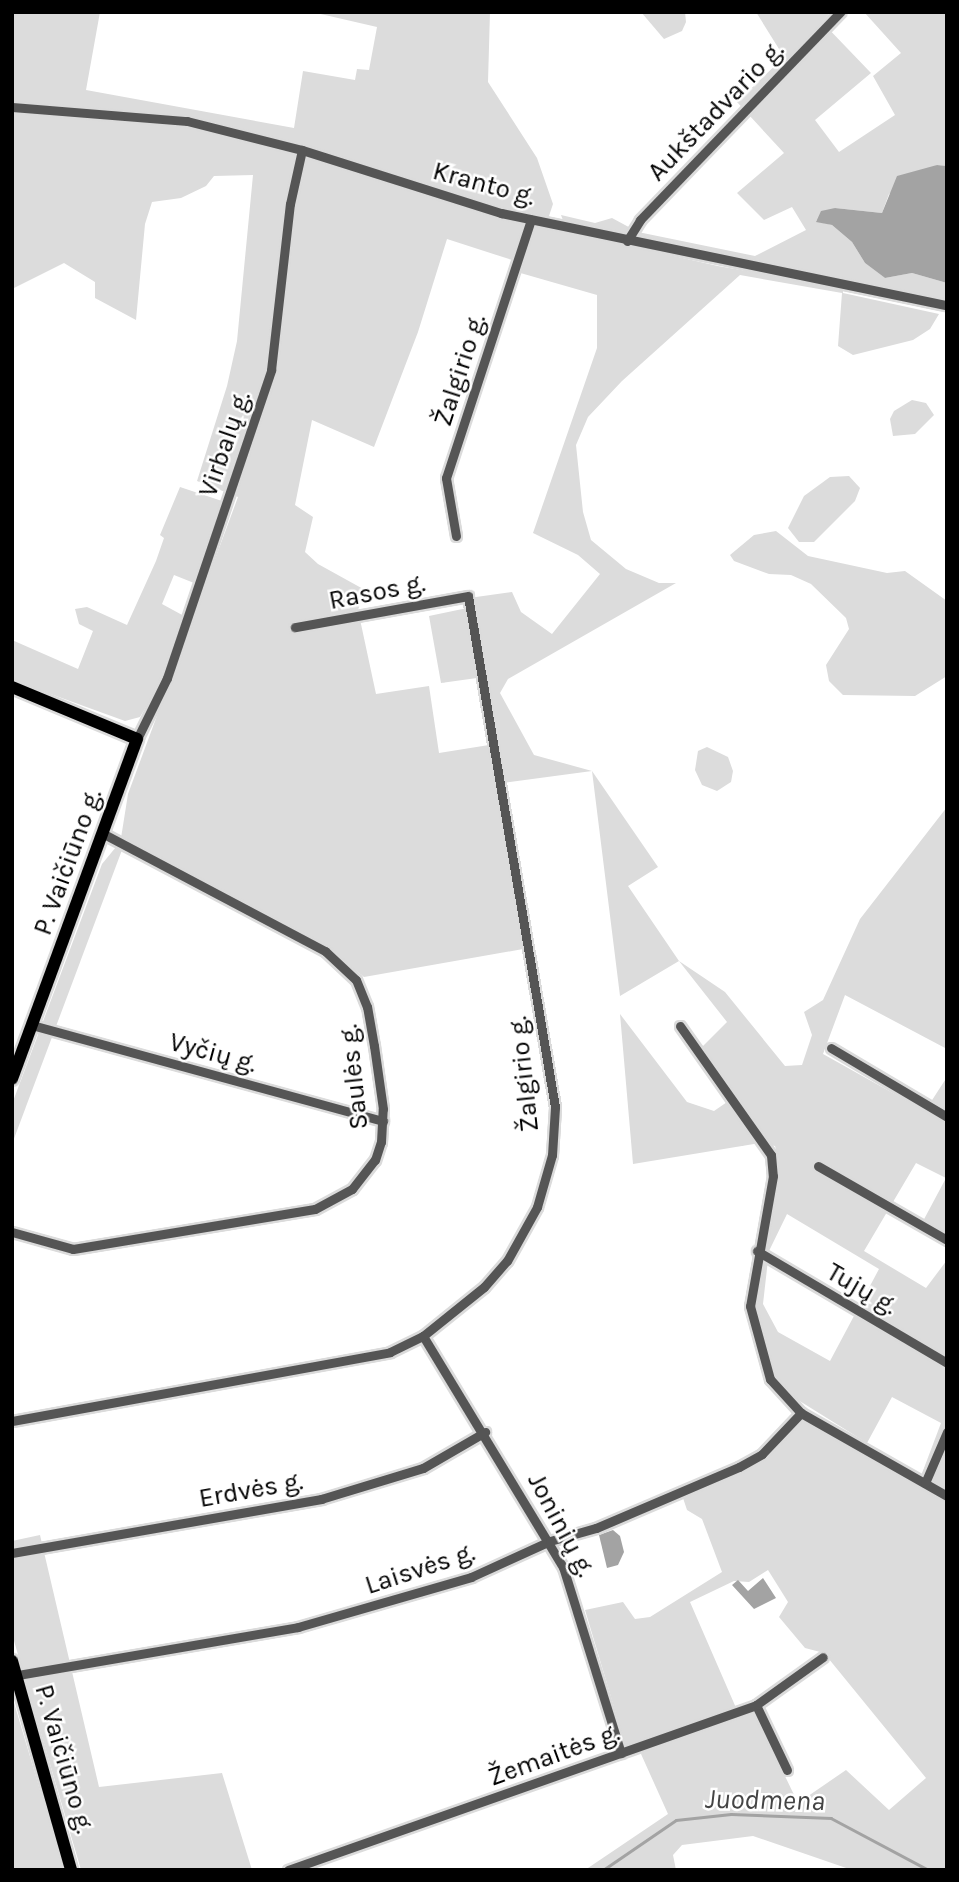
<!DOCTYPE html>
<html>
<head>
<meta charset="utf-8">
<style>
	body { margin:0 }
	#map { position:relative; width:959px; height:1882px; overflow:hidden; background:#fff; font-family:Karla,sans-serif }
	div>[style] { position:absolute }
	.green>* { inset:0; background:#dcdcdc }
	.water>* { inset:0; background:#a3a3a3 }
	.stream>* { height:2.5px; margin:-1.25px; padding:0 1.25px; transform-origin:1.25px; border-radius:1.25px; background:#a3a3a3 }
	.roads { filter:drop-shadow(2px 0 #dbdbdb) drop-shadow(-2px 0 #dbdbdb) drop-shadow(0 2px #dbdbdb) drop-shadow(0 -2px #dbdbdb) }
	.minor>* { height:9px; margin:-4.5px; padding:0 4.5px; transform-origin:4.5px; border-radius:4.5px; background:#555 }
	.major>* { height:12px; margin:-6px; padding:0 6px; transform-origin:6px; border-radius:6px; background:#000 }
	span { translate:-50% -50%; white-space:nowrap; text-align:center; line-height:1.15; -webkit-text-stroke:5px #fff; paint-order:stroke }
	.street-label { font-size:26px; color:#000 }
	.water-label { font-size:28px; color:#444; font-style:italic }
	.frame { position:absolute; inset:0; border:14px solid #000; pointer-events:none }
</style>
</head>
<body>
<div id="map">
	<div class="green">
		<i style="clip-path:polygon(evenodd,12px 12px,100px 12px,86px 90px,294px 128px,303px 71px,355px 80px,357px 69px,369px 70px,377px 27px,312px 12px,490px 12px,488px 82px,537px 158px,553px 204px,548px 219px,506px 209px,502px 217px,718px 266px,843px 288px,843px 293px,939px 314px,930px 329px,913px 340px,853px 355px,838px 346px,842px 293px,740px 275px,622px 381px,588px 417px,576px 445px,583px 512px,591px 540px,626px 569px,659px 583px,676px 583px,508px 679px,500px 693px,534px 755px,592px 771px,658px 867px,628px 886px,679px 961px,725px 992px,785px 1066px,802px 1065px,812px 1035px,804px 1012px,823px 1000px,860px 919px,947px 807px,947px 1049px,845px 995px,823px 1054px,925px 1111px,947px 1077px,947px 1236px,922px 1223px,946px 1178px,916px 1163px,864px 1251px,926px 1288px,947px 1260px,947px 1492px,921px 1476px,941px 1423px,892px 1397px,867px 1443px,790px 1395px,773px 1377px,757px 1323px,756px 1299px,779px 1161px,775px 1146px,760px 1143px,633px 1164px,620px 1014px,687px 1102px,714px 1111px,730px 1100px,696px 1053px,727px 1022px,679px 961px,620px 996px,592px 771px,495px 784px,523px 949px,364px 977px,331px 950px,121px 838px,128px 794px,238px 497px,197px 481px,227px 386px,237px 341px,253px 175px,214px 176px,206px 186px,181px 198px,152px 202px,145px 224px,136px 320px,95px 298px,95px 282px,64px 263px,12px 289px,12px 12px,447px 239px,512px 260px,510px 270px,597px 295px,597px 348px,533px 533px,578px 555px,600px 574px,552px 634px,521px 612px,512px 592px,476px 597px,472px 607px,429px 616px,441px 683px,477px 678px,489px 745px,439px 753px,429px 686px,376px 694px,358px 610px,365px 590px,318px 564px,305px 552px,313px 517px,295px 505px,312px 420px,374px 447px,418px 332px,447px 239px,12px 12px,787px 1214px,879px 1269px,830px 1361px,778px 1332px,763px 1304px,769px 1251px,787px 1214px)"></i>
		<i style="clip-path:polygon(641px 12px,685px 12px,686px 22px,682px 31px,664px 39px)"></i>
		<i style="clip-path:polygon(756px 12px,831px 12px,822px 22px,871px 73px,815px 120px,839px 152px,895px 115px,873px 76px,901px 53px,864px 12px,947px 12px,947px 166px,937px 165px,889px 194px,882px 213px,835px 208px,816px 221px,832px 225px,852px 242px,865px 263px,885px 278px,912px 273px,947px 283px,947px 300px,564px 223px,561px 215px,595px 223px,612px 218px,638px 232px,755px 256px,806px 230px,792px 207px,764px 220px,737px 193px,784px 153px,737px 102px,784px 57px)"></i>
		<i style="clip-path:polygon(912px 400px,926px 403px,934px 415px,915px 434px,893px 436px,890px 419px,894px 411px)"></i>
		<i style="clip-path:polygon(849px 476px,860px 488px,855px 501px,814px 542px,799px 542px,788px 528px,804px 496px,830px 477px)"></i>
		<i style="clip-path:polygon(180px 487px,222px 501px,194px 583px,174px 575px,162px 604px,184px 616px,155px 692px,140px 717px,125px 721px,12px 680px,12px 640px,78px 669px,93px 631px,79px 624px,75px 609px,87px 607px,127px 625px,156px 561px,164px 538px,160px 535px)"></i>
		<i style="clip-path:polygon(776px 531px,808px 556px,887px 573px,905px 571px,947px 601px,947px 676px,915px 696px,843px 695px,829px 681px,826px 665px,849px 629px,846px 618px,811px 584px,791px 575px,769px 574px,734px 561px,730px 555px,754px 535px)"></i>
		<i style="clip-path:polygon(707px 747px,728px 757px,733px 771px,731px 782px,717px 791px,702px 785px,695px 770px,698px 751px)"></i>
		<i style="clip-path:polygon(116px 847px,122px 850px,12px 1144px,12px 1104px,102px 864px)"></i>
		<i style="clip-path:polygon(evenodd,803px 1421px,814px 1422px,947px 1500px,947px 1870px,852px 1870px,753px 1836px,682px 1845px,673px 1855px,676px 1870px,585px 1870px,668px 1814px,641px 1754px,628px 1754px,585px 1610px,623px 1602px,635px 1619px,650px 1617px,722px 1572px,702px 1519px,687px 1510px,682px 1495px,761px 1463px,803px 1421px,768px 1570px,788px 1602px,779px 1617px,805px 1648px,824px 1653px,926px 1778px,889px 1810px,846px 1770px,798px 1803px,754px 1712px,740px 1717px,690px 1602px,734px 1581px,749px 1582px,768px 1570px)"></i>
		<i style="clip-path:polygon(40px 1535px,99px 1787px,222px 1773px,252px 1870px,81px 1870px,12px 1634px,12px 1541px)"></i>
		<i style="clip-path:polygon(12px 1696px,54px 1837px,63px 1870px,12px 1870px)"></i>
	</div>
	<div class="water">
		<i style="clip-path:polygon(937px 165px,947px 166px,947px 283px,912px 273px,885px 278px,865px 263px,852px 242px,832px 225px,816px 222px,821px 211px,835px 208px,882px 213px,897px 176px)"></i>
		<i style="clip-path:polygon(613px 1530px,620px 1536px,624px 1552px,618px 1565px,607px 1568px,599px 1535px)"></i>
		<i style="clip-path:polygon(763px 1578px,776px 1598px,754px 1609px,732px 1585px,738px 1580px,748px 1591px)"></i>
	</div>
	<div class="stream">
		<i style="left:603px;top:1870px;width:88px;rotate:-34.4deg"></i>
		<i style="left:676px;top:1820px;width:55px;rotate:-6.2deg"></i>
		<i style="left:731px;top:1814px;width:100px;rotate:2.3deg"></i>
		<i style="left:831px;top:1818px;width:111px;rotate:28deg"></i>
	</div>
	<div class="roads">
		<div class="minor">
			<i style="left:12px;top:107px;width:176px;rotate:4.6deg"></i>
			<i style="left:187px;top:121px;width:119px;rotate:14.2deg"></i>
			<i style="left:302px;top:150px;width:209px;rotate:17.6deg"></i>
			<i style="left:501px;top:213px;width:455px;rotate:11.7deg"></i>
			<i style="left:627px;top:241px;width:25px;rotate:-58deg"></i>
			<i style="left:640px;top:220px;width:289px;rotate:-46.1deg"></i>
			<i style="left:456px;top:536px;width:59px;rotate:-99.8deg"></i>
			<i style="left:446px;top:478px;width:272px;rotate:-71.8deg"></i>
			<i style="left:137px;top:739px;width:68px;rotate:-63.8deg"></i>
			<i style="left:167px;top:678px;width:325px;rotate:-71.3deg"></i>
			<i style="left:271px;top:370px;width:167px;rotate:-83.5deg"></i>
			<i style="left:290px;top:204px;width:55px;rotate:-77.5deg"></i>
			<i style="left:32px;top:1025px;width:364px;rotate:15.3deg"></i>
			<i style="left:680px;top:1026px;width:158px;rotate:54.8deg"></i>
			<i style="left:771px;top:1155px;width:21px;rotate:85deg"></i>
			<i style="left:773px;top:1176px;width:132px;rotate:100deg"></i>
			<i style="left:750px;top:1306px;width:76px;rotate:74.7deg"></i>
			<i style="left:770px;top:1379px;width:46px;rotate:47.6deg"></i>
			<i style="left:801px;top:1413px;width:168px;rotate:29.6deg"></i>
			<i style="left:831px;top:1048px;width:135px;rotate:30.7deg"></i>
			<i style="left:818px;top:1166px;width:149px;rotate:29.8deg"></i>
			<i style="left:12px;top:1232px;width:63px;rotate:15.6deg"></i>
			<i style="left:73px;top:1249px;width:245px;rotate:-9.4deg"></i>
			<i style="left:315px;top:1209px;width:42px;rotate:-28.4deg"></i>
			<i style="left:352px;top:1189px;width:37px;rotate:-52deg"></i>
			<i style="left:375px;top:1160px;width:19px;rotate:-72deg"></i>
			<i style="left:381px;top:1142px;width:33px;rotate:-87deg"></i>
			<i style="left:383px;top:1109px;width:64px;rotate:-98.1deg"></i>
			<i style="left:374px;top:1046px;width:40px;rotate:-100deg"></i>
			<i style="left:367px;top:1007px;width:29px;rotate:-112deg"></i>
			<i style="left:356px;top:980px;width:42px;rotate:-136.9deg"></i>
			<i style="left:325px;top:951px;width:250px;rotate:-152.1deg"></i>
			<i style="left:757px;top:1251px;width:221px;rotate:30.5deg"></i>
			<i style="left:423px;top:1336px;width:270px;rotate:58.8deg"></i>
			<i style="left:563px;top:1567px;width:195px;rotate:72.7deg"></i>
			<i style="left:12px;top:1421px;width:384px;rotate:-10.3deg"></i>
			<i style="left:390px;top:1352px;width:37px;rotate:-26deg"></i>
			<i style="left:423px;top:1336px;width:78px;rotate:-38.8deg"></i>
			<i style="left:484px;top:1287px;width:35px;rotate:-49deg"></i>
			<i style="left:507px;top:1261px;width:62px;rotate:-60.9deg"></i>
			<i style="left:537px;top:1207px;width:54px;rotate:-73.9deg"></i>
			<i style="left:552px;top:1155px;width:48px;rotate:-86.4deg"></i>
			<i style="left:555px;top:1107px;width:518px;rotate:-99.66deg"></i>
			<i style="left:468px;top:596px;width:176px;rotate:169.8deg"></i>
			<i style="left:925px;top:1483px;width:56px;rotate:-66.7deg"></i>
			<i style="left:12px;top:1553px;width:314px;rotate:-9.9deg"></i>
			<i style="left:321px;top:1499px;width:107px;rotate:-16.9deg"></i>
			<i style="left:423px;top:1468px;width:72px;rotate:-30.1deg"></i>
			<i style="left:12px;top:1676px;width:290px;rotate:-9.7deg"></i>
			<i style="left:298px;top:1627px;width:180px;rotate:-16.1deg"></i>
			<i style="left:471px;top:1577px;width:87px;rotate:-24.5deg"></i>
			<i style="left:550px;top:1541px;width:48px;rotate:-15.8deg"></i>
			<i style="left:596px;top:1528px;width:155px;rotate:-23.1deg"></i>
			<i style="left:739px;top:1467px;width:26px;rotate:-29deg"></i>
			<i style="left:762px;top:1454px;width:57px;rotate:-46.4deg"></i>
			<i style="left:756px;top:1705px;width:72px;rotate:64.5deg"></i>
			<i style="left:288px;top:1870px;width:496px;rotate:-19.4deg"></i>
			<i style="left:756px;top:1705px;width:82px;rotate:-35.6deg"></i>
		</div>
		<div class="major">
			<i style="left:12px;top:687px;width:135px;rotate:22.6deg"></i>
			<i style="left:137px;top:739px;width:362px;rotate:110.2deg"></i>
			<i style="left:12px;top:1661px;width:217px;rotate:74.2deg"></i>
		</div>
	</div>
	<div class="street-label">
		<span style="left:716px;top:111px;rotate:-46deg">Aukštadvario g.</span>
		<span style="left:484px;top:184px;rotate:15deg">Kranto g.</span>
		<span style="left:460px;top:370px;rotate:-72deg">Žalgirio g.</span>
		<span style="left:225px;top:444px;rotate:-71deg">Virbalų g.</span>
		<span style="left:377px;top:592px;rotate:-11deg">Rasos g.</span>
		<span style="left:68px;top:862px;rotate:-70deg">P. Vaičiūno g.</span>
		<span style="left:213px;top:1053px;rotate:15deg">Vyčių g.</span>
		<span style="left:524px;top:1074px;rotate:-96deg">Žalgirio g.</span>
		<span style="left:354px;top:1077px;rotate:-96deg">Saulės g.</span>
		<span style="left:862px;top:1289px;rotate:30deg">Tujų g.</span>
		<span style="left:251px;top:1490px;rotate:-10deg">Erdvės g.</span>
		<span style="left:561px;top:1525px;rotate:62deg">Joninių g.</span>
		<span style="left:420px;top:1569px;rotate:-18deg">Laisvės g.</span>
		<span style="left:554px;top:1755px;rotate:-20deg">Žemaitės g.</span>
		<span style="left:64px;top:1759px;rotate:74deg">P. Vaičiūno g.</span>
	</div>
	<div class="water-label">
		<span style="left:765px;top:1800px;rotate:1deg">Juodmena</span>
	</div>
	<div class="frame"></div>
</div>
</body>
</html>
